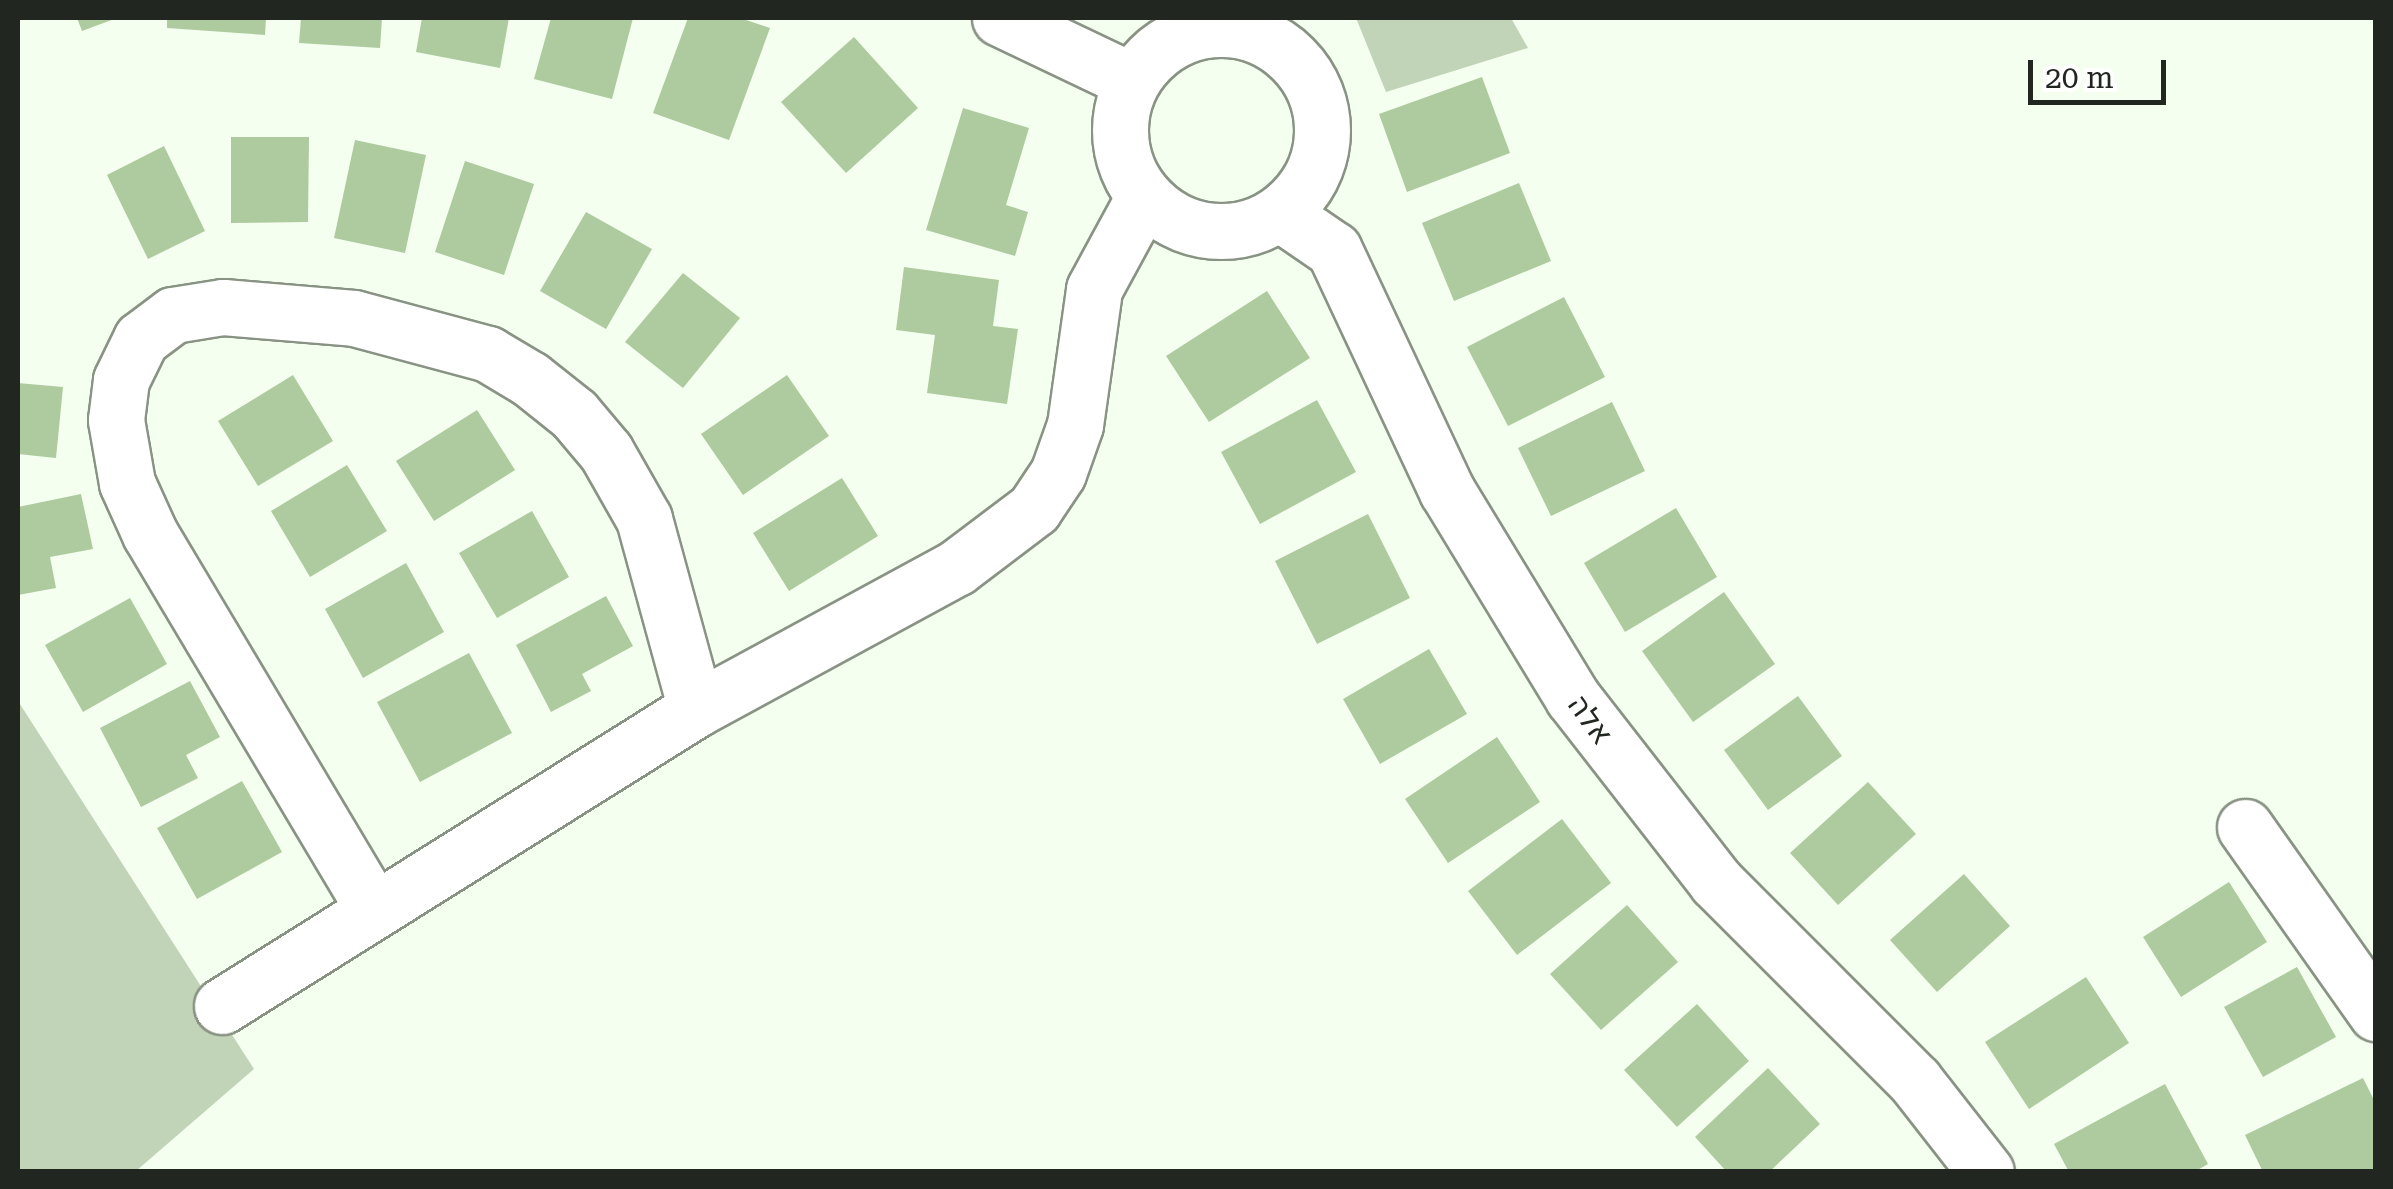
<!DOCTYPE html>
<html>
<head>
<meta charset="utf-8">
<style>
	body { margin:0 }
	#map { position:relative; width:2393px; height:1189px; overflow:hidden; background:#f4ffef; font-family:"Roboto Serif",Heebo,serif }
	div>[style] { position:absolute }
	.green>* { inset:0; background:#c1d4b8 }
	.building>* { inset:0; background:#adcb9e }
	.roads { filter:drop-shadow(2px 0 #899384) drop-shadow(-2px 0 #899384) drop-shadow(0 2px #899384) drop-shadow(0 -2px #899384) }
	.minor>* { height:55px; margin:-27.5px; padding:0 27.5px; transform-origin:27.5px; border-radius:27.5px; background:#fff }
	.minor>.ring { margin:-27.5px; padding:0; box-sizing:content-box; background:none; border:55px solid #fff; border-radius:50% }
	span { translate:-50% -50%; white-space:nowrap; text-align:center; line-height:1.15; -webkit-text-stroke:10px #fff; paint-order:stroke }
	.street-label { font-size:30px; color:#222620 }
	.frame { position:absolute; inset:0; border:20px solid #222620; pointer-events:none }
	.scale { position:absolute; left:2028px; top:60px; width:138px; height:45px; box-sizing:border-box; border:5px solid #222620; border-top:0; padding-left:12px; font-size:30px; line-height:35px; white-space:nowrap; color:#222620; -webkit-text-stroke:8px #fff; paint-order:stroke }
</style>
</head>
<body>
<div id="map">
	<div class="green">
		<i style="clip-path:polygon(1356px 18px,1511px 18px,1528px 48px,1386px 92px)"></i>
		<i style="clip-path:polygon(18px 701px,254px 1069px,136px 1171px,18px 1171px)"></i>
	</div>
	<div class="building">
		<i style="clip-path:polygon(77px 18px,117px 18px,82px 31px)"></i>
		<i style="clip-path:polygon(167px 18px,266px 18px,265px 35px,167px 28px)"></i>
		<i style="clip-path:polygon(301px 18px,382px 18px,380px 48px,299px 43px)"></i>
		<i style="clip-path:polygon(422px 18px,509px 18px,500px 68px,416px 52px)"></i>
		<i style="clip-path:polygon(551px 18px,633px 18px,612px 99px,534px 79px)"></i>
		<i style="clip-path:polygon(688px 18px,740px 18px,770px 28px,729px 140px,653px 113px)"></i>
		<i style="clip-path:polygon(854px 37px,918px 108px,846px 173px,781px 102px)"></i>
		<i style="clip-path:polygon(1482px 77px,1510px 153px,1407px 192px,1379px 114px)"></i>
		<i style="clip-path:polygon(963px 108px,1029px 128px,1006px 205px,1028px 212px,1015px 256px,926px 230px)"></i>
		<i style="clip-path:polygon(231px 137px,309px 137px,308px 222px,231px 223px)"></i>
		<i style="clip-path:polygon(355px 140px,426px 155px,405px 253px,334px 238px)"></i>
		<i style="clip-path:polygon(164px 146px,205px 231px,148px 259px,107px 175px)"></i>
		<i style="clip-path:polygon(465px 161px,534px 184px,504px 275px,435px 252px)"></i>
		<i style="clip-path:polygon(1519px 183px,1551px 261px,1454px 301px,1422px 223px)"></i>
		<i style="clip-path:polygon(586px 212px,652px 249px,606px 329px,540px 291px)"></i>
		<i style="clip-path:polygon(904px 267px,999px 280px,993px 326px,1018px 329px,1007px 404px,927px 393px,935px 335px,896px 330px)"></i>
		<i style="clip-path:polygon(683px 273px,740px 318px,683px 388px,625px 342px)"></i>
		<i style="clip-path:polygon(1267px 291px,1310px 358px,1209px 422px,1166px 356px)"></i>
		<i style="clip-path:polygon(1564px 297px,1605px 377px,1508px 426px,1467px 347px)"></i>
		<i style="clip-path:polygon(293px 375px,333px 441px,258px 486px,218px 421px)"></i>
		<i style="clip-path:polygon(787px 375px,829px 436px,743px 495px,701px 434px)"></i>
		<i style="clip-path:polygon(18px 383px,63px 387px,56px 458px,18px 454px)"></i>
		<i style="clip-path:polygon(1317px 400px,1356px 472px,1260px 524px,1221px 452px)"></i>
		<i style="clip-path:polygon(1612px 402px,1645px 471px,1551px 516px,1518px 448px)"></i>
		<i style="clip-path:polygon(477px 410px,515px 470px,434px 521px,396px 461px)"></i>
		<i style="clip-path:polygon(347px 465px,387px 531px,310px 577px,271px 511px)"></i>
		<i style="clip-path:polygon(842px 478px,878px 536px,789px 591px,753px 533px)"></i>
		<i style="clip-path:polygon(81px 494px,93px 549px,50px 557px,56px 588px,18px 595px,18px 507px)"></i>
		<i style="clip-path:polygon(1676px 508px,1717px 577px,1625px 632px,1584px 563px)"></i>
		<i style="clip-path:polygon(532px 511px,569px 577px,497px 618px,459px 553px)"></i>
		<i style="clip-path:polygon(1368px 514px,1410px 598px,1317px 644px,1275px 561px)"></i>
		<i style="clip-path:polygon(406px 563px,444px 632px,363px 678px,325px 609px)"></i>
		<i style="clip-path:polygon(1724px 592px,1775px 664px,1693px 722px,1642px 651px)"></i>
		<i style="clip-path:polygon(606px 596px,633px 646px,582px 674px,591px 691px,551px 712px,516px 645px)"></i>
		<i style="clip-path:polygon(130px 598px,167px 664px,83px 712px,45px 645px)"></i>
		<i style="clip-path:polygon(1429px 649px,1467px 714px,1380px 764px,1343px 699px)"></i>
		<i style="clip-path:polygon(469px 653px,512px 733px,420px 782px,377px 702px)"></i>
		<i style="clip-path:polygon(190px 681px,220px 737px,186px 755px,198px 778px,141px 807px,100px 728px)"></i>
		<i style="clip-path:polygon(1798px 696px,1842px 756px,1768px 810px,1724px 750px)"></i>
		<i style="clip-path:polygon(1497px 737px,1540px 802px,1448px 863px,1405px 799px)"></i>
		<i style="clip-path:polygon(242px 781px,282px 852px,197px 899px,157px 828px)"></i>
		<i style="clip-path:polygon(1868px 782px,1916px 834px,1838px 905px,1790px 853px)"></i>
		<i style="clip-path:polygon(1562px 819px,1611px 883px,1517px 955px,1468px 891px)"></i>
		<i style="clip-path:polygon(1964px 874px,2010px 926px,1937px 992px,1890px 940px)"></i>
		<i style="clip-path:polygon(2229px 882px,2267px 942px,2181px 997px,2143px 937px)"></i>
		<i style="clip-path:polygon(1627px 905px,1678px 962px,1601px 1030px,1550px 974px)"></i>
		<i style="clip-path:polygon(2297px 967px,2336px 1037px,2263px 1077px,2224px 1007px)"></i>
		<i style="clip-path:polygon(2086px 977px,2129px 1043px,2029px 1109px,1985px 1042px)"></i>
		<i style="clip-path:polygon(1697px 1004px,1749px 1061px,1677px 1127px,1624px 1070px)"></i>
		<i style="clip-path:polygon(1768px 1068px,1820px 1124px,1769px 1172px,1727px 1172px,1695px 1137px)"></i>
		<i style="clip-path:polygon(2363px 1078px,2376px 1104px,2376px 1172px,2263px 1172px,2245px 1135px)"></i>
		<i style="clip-path:polygon(2165px 1084px,2208px 1164px,2194px 1172px,2069px 1172px,2054px 1144px)"></i>
	</div>
	<div class="roads">
		<div class="minor">
			<i style="left:1000px;top:18px;width:146px;rotate:25.5deg"></i>
			<i class="ring" style="left:1120px;top:29px;width:147px;height:147px"></i>
			<i style="left:1280px;top:213px;width:65px;rotate:34.4deg"></i>
			<i style="left:1334px;top:250px;width:266px;rotate:64.9deg"></i>
			<i style="left:1447px;top:491px;width:242px;rotate:58.7deg"></i>
			<i style="left:1573px;top:698px;width:233px;rotate:52.1deg"></i>
			<i style="left:1716px;top:882px;width:281px;rotate:45deg"></i>
			<i style="left:1915px;top:1081px;width:115px;rotate:52deg"></i>
			<i style="left:2245px;top:827px;width:228px;rotate:54.8deg"></i>
			<i style="left:373px;top:908px;width:435px;rotate:-120.8deg"></i>
			<i style="left:150px;top:534px;width:56px;rotate:-114.3deg"></i>
			<i style="left:127px;top:483px;width:64px;rotate:-99.9deg"></i>
			<i style="left:116px;top:420px;width:40px;rotate:-82.9deg"></i>
			<i style="left:121px;top:380px;width:46px;rotate:-64deg"></i>
			<i style="left:141px;top:339px;width:40px;rotate:-37deg"></i>
			<i style="left:173px;top:315px;width:51px;rotate:-9.1deg"></i>
			<i style="left:223px;top:307px;width:131px;rotate:4.8deg"></i>
			<i style="left:354px;top:318px;width:139px;rotate:15deg"></i>
			<i style="left:488px;top:354px;width:49px;rotate:30.8deg"></i>
			<i style="left:530px;top:379px;width:56px;rotate:38.5deg"></i>
			<i style="left:574px;top:414px;width:50px;rotate:49.9deg"></i>
			<i style="left:606px;top:452px;width:77px;rotate:60.4deg"></i>
			<i style="left:644px;top:519px;width:197px;rotate:74.7deg"></i>
			<i style="left:222px;top:1006px;width:559px;rotate:-32.07deg"></i>
			<i style="left:696px;top:709px;width:296px;rotate:-28.5deg"></i>
			<i style="left:956px;top:568px;width:98px;rotate:-37.1deg"></i>
			<i style="left:1034px;top:509px;width:43px;rotate:-56.3deg"></i>
			<i style="left:1058px;top:473px;width:51px;rotate:-70.5deg"></i>
			<i style="left:1075px;top:425px;width:137px;rotate:-82deg"></i>
			<i style="left:1094px;top:289px;width:105px;rotate:-61.5deg"></i>
		</div>
	</div>
	<div class="street-label">
		<span style="left:1590px;top:720px;rotate:54deg">אלה</span>
	</div>
	<div class="frame"></div>
	<div class="scale">20 m</div>
</div>
</body>
</html>
